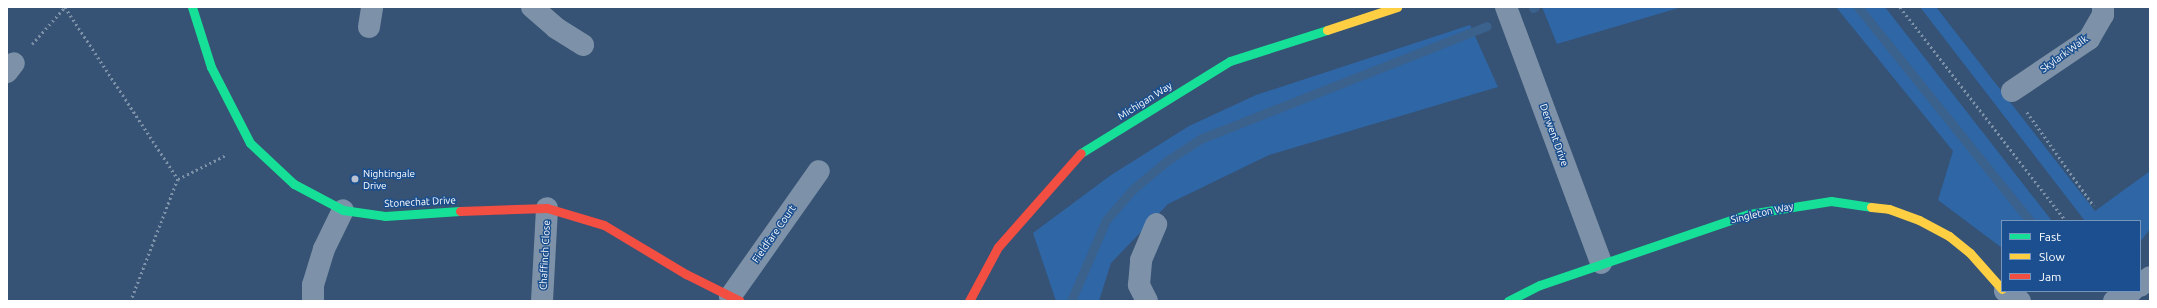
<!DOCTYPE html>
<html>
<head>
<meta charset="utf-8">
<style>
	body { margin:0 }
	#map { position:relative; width:2157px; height:308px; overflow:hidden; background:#365274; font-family:Ubuntu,sans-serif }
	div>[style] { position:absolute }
	.green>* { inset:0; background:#2f66a5 }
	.stream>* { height:9px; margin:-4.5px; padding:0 4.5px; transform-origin:4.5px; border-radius:4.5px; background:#3b618d }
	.path>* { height:2.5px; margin-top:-1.25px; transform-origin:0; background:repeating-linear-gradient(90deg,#7d92a8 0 2px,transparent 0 5px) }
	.street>* { height:22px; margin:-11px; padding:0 11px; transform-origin:11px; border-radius:11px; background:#7d92a8 }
	.fast>* { height:9px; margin:-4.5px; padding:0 4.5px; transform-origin:4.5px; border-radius:4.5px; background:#16e098 }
	.slow>* { height:9px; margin:-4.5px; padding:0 4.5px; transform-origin:4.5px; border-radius:4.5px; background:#ffcf43 }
	.jam>* { height:9px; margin:-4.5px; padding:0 4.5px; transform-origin:4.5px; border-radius:4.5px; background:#f24e42 }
	.dots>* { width:11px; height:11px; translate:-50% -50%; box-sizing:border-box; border:2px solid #1b4f8f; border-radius:50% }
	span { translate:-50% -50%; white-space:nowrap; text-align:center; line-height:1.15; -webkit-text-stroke:3px #1b4f8f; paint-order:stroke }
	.street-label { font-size:10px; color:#fff }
	.poi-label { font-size:10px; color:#fff }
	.left { translate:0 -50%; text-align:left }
	.frame { position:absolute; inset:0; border:8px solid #fff; pointer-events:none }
	.legend { position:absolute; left:2001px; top:220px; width:140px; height:72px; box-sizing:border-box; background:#1b4f8f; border:1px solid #7695bc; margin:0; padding:5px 7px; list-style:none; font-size:12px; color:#fff }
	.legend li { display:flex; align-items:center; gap:8px; height:20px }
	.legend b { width:20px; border:1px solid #7695bc }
</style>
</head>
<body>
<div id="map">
	<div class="green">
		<i style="clip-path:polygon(1542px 7px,1682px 7px,1557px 44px)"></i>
		<i style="clip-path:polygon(1836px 7px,1885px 7px,2052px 221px,2002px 221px,2002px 248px,1938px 200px,1953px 151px)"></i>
		<i style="clip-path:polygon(1920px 7px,1936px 7px,2095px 211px,2150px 171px,2150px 229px,2140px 242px,2140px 221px,2085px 221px)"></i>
		<i style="clip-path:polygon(1470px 25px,1498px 87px,1269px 155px,1168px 204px,1111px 263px,1099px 301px,1056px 301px,1033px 233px,1111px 175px,1189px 126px,1256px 95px)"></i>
	</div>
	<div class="stream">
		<i style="left:1858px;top:7px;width:275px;rotate:51.2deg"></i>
		<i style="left:1533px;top:8px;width:2px;rotate:-27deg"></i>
		<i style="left:1071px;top:301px;width:88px;rotate:-66.6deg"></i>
		<i style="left:1106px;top:220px;width:41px;rotate:-48.9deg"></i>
		<i style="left:1133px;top:189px;width:45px;rotate:-39.6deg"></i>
		<i style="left:1168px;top:160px;width:38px;rotate:-33deg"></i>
		<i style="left:1200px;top:139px;width:308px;rotate:-21.5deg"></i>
	</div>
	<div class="path">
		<i style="left:65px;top:7px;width:206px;rotate:56.7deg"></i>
		<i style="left:178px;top:179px;width:131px;rotate:111.1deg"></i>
		<i style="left:1900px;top:7px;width:271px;rotate:52.2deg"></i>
		<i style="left:32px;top:44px;width:50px;rotate:-48.3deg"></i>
		<i style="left:2027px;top:112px;width:115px;rotate:54.5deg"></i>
		<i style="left:178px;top:179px;width:54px;rotate:-26.6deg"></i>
	</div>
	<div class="street">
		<i style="left:532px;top:7px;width:32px;rotate:41deg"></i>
		<i style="left:556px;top:28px;width:32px;rotate:32deg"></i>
		<i style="left:1506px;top:7px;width:273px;rotate:69.6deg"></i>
		<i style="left:369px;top:27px;width:20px;rotate:-81deg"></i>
		<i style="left:7px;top:72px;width:11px;rotate:-52deg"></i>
		<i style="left:2012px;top:91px;width:93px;rotate:-34deg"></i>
		<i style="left:2089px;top:39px;width:28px;rotate:-60deg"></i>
		<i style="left:2103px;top:15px;width:8px;rotate:-90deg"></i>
		<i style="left:2140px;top:286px;width:13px;rotate:-42deg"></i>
		<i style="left:2005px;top:291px;width:18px;rotate:34deg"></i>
		<i style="left:730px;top:297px;width:154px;rotate:-54.8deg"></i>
		<i style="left:313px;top:301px;width:16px;rotate:-90deg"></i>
		<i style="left:313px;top:285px;width:38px;rotate:-73deg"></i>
		<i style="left:324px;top:249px;width:43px;rotate:-64deg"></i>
		<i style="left:542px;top:301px;width:93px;rotate:-86.9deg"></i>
		<i style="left:1147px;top:301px;width:18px;rotate:-117deg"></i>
		<i style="left:1139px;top:285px;width:25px;rotate:-85deg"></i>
		<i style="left:1141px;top:260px;width:39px;rotate:-67deg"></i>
		<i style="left:2114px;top:301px;width:21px;rotate:-29deg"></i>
	</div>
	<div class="fast">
		<i style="left:192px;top:7px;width:63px;rotate:72.4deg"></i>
		<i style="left:211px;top:67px;width:85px;rotate:62.8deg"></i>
		<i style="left:250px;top:143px;width:60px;rotate:43deg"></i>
		<i style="left:294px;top:184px;width:55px;rotate:28deg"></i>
		<i style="left:343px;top:210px;width:42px;rotate:8.1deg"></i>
		<i style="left:385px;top:216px;width:75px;rotate:-3.8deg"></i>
		<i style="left:1081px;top:153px;width:175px;rotate:-31.7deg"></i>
		<i style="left:1230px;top:61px;width:102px;rotate:-17.7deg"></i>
		<i style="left:1508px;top:301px;width:36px;rotate:-27deg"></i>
		<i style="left:1540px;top:285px;width:221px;rotate:-18.8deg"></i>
		<i style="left:1749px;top:214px;width:83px;rotate:-9deg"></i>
		<i style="left:1831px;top:201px;width:40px;rotate:8.5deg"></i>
	</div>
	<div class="slow">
		<i style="left:1327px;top:30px;width:74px;rotate:-18.2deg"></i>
		<i style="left:1871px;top:207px;width:18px;rotate:6deg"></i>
		<i style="left:1889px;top:209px;width:32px;rotate:20deg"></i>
		<i style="left:1919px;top:220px;width:34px;rotate:28deg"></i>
		<i style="left:1949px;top:236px;width:27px;rotate:39deg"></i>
		<i style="left:1970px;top:253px;width:48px;rotate:48.4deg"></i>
	</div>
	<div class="jam">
		<i style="left:460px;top:211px;width:87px;rotate:-2deg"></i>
		<i style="left:547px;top:208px;width:59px;rotate:16.6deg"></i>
		<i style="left:604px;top:225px;width:96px;rotate:30.9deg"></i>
		<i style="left:686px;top:274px;width:60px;rotate:26.6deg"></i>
		<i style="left:969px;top:301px;width:61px;rotate:-61.8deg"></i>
		<i style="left:998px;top:247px;width:125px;rotate:-48.6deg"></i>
	</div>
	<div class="dots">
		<i style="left:355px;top:179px;background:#b9c2ce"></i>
	</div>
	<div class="street-label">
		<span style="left:2064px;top:54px;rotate:-36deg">Skylark Walk</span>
		<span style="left:1145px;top:101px;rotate:-32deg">Michigan Way</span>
		<span style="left:1554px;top:135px;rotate:70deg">Derwent Drive</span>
		<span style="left:420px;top:202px;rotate:-3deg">Stonechat Drive</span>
		<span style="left:1762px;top:213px;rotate:-13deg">Singleton Way</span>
		<span style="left:774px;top:234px;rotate:-55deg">Fieldfare Court</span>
		<span style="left:545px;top:255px;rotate:-87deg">Chaffinch Close</span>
	</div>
	<div class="poi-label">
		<span class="left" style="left:363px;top:179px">Nightingale<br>Drive</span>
	</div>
	<div class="frame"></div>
	<ul class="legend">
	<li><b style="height:5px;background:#16e098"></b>Fast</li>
	<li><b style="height:5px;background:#ffcf43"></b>Slow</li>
	<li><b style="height:5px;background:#f24e42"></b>Jam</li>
	</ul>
</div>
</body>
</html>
